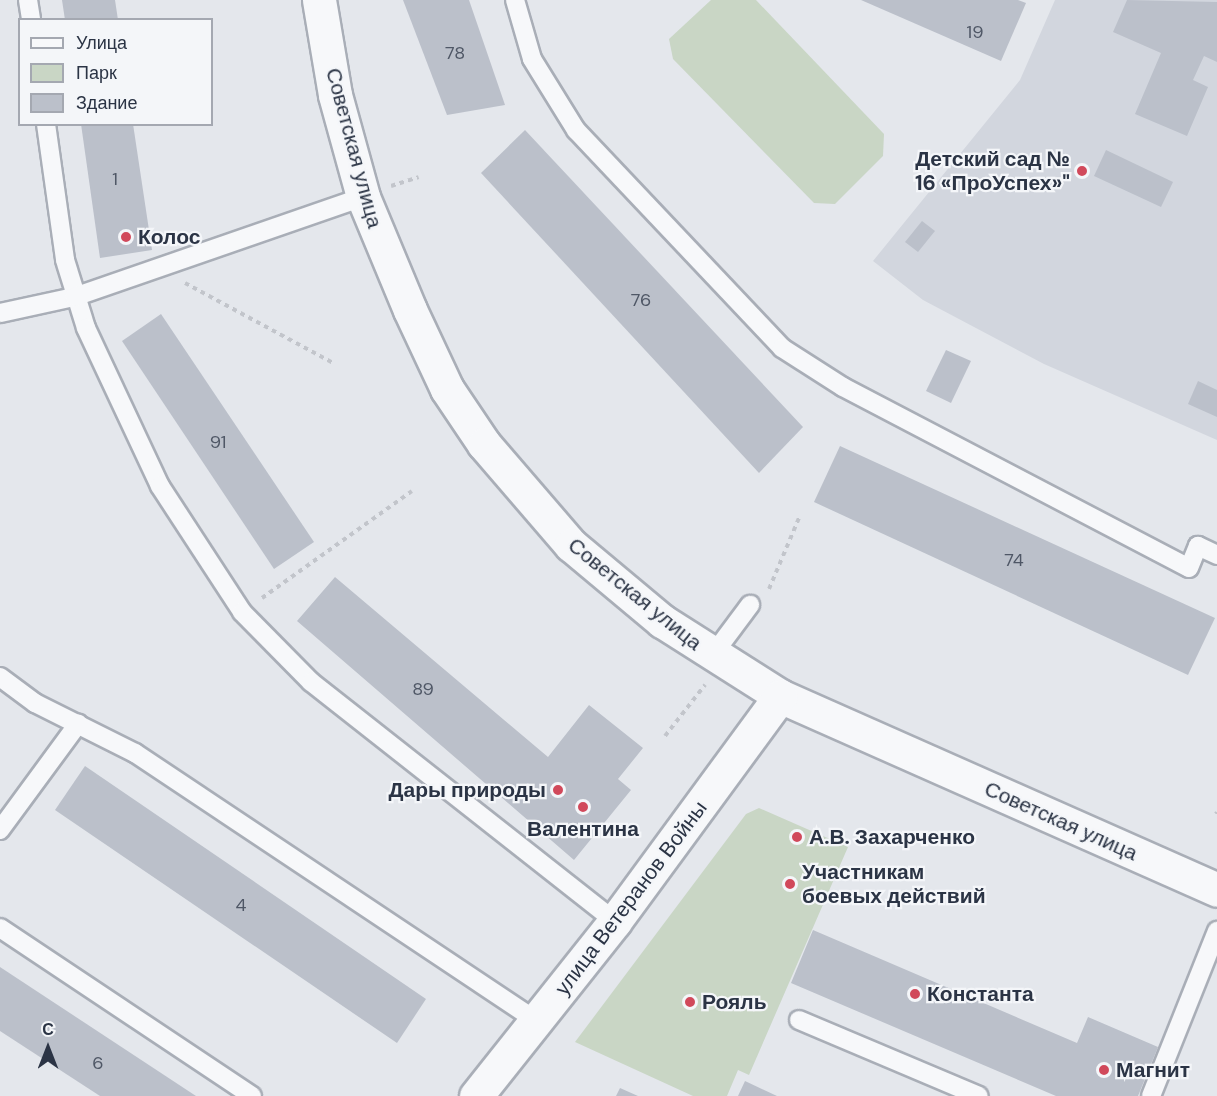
<!DOCTYPE html>
<html>
<head>
<meta charset="utf-8">
<style>
	body { margin:0 }
	#map { position:relative; width:1217px; height:1096px; overflow:hidden; background:#e4e7ec; font-family:"DM Sans",sans-serif }
	div>[style] { position:absolute }
	.built>* { inset:0; background:#d2d6de }
	.green>* { inset:0; background:#c9d6c5 }
	.building>* { inset:0; background:#bbc0ca }
	.path>* { height:4px; margin-top:-2px; transform-origin:0; background:repeating-linear-gradient(90deg,#c2c5cb 0 4.5px,transparent 0 9px) }
	.roads { filter:drop-shadow(2px 0 #a9aeb7) drop-shadow(-2px 0 #a9aeb7) drop-shadow(0 2px #a9aeb7) drop-shadow(0 -2px #a9aeb7) }
	.service>* { height:18px; margin:-9px; padding:0 9px; transform-origin:9px; border-radius:9px; background:#f7f8fa }
	.minor>* { height:33px; margin:-16.5px; padding:0 16.5px; transform-origin:16.5px; border-radius:16.5px; background:#f7f8fa }
	.dots>* { width:16px; height:16px; translate:-50% -50%; box-sizing:border-box; border:3px solid #f4f6f9; border-radius:50% }
	span { translate:-50% -50%; white-space:nowrap; text-align:center; line-height:1.15; -webkit-text-stroke:4.5px #f4f6f9; paint-order:stroke }
	.number-label { font-size:18px; color:#4f5766 }
	.number-label span { -webkit-text-stroke-width:0 }
	.street-label { font-size:21px; color:#2b3445 }
	.poi-label { font-size:21px; color:#2b3445; font-weight:700 }
	.right { translate:-100% -50%; text-align:right }
	.left { translate:0 -50%; text-align:left }
	.legend { position:absolute; left:18px; top:18px; width:195px; height:108px; box-sizing:border-box; background:#f4f6f9; border:2px solid #a4a8b1; margin:0; padding:8px 10px; list-style:none; font-size:18px; color:#2b3445 }
	.legend li { display:flex; align-items:center; gap:12px; height:30px }
	.legend b { width:30px; border:2px solid #a4a8b1 }
	.north { position:absolute; left:18px; top:1018px; width:60px; height:60px; -webkit-text-stroke:4px #f4f6f9; paint-order:stroke; rotate:0deg; font-size:16px; font-weight:700; line-height:24px; text-align:center; color:#2b3445 }
	.north::after { content:''; display:block; margin:auto; width:21px; height:27px; background:#2b3445; clip-path:polygon(50% 0,100% 100%,50% 72%,0 100%) }
</style>
</head>
<body>
<div id="map">
	<div class="built">
		<i style="clip-path:polygon(1055px 0,1217px 0,1217px 440px,1044px 364px,923px 300px,873px 261px,1020px 80px)"></i>
	</div>
	<div class="green">
		<i style="clip-path:polygon(711px 0,756px 0,884px 134px,883px 156px,835px 204px,814px 203px,673px 59px,669px 39px)"></i>
		<i style="clip-path:polygon(759px 808px,848px 847px,749px 1075px,738px 1070px,727px 1096px,693px 1096px,575px 1042px,746px 814px)"></i>
	</div>
	<div class="building">
		<i style="clip-path:polygon(62px 0,115px 0,118px 20px,65px 20px)"></i>
		<i style="clip-path:polygon(403px 0,469px 0,505px 105px,447px 115px)"></i>
		<i style="clip-path:polygon(861px 0,1018px 0,1026px 3px,1001px 61px)"></i>
		<i style="clip-path:polygon(1127px 0,1217px 2px,1217px 62px,1204px 56px,1193px 80px,1208px 87px,1187px 136px,1135px 114px,1161px 53px,1113px 32px)"></i>
		<i style="clip-path:polygon(81px 124px,133px 124px,152px 250px,100px 258px)"></i>
		<i style="clip-path:polygon(525px 130px,803px 427px,759px 473px,481px 173px)"></i>
		<i style="clip-path:polygon(1106px 150px,1173px 182px,1161px 207px,1094px 176px)"></i>
		<i style="clip-path:polygon(922px 221px,935px 231px,918px 252px,905px 242px)"></i>
		<i style="clip-path:polygon(161px 314px,314px 542px,274px 569px,122px 341px)"></i>
		<i style="clip-path:polygon(946px 350px,971px 361px,951px 403px,926px 391px)"></i>
		<i style="clip-path:polygon(1198px 381px,1217px 390px,1217px 417px,1188px 404px)"></i>
		<i style="clip-path:polygon(840px 446px,1215px 618px,1188px 675px,814px 502px)"></i>
		<i style="clip-path:polygon(335px 577px,548px 757px,589px 705px,643px 748px,618px 779px,631px 790px,574px 860px,297px 621px)"></i>
		<i style="clip-path:polygon(85px 766px,426px 999px,397px 1043px,55px 810px)"></i>
		<i style="clip-path:polygon(813px 930px,1077px 1043px,1088px 1017px,1158px 1047px,1138px 1096px,1056px 1096px,791px 983px)"></i>
		<i style="clip-path:polygon(0 967px,196px 1096px,100px 1096px,0 1031px)"></i>
		<i style="clip-path:polygon(745px 1081px,777px 1096px,738px 1096px)"></i>
		<i style="clip-path:polygon(620px 1088px,638px 1096px,616px 1096px)"></i>
	</div>
	<div class="path">
		<i style="left:391px;top:186px;width:29px;rotate:-18deg"></i>
		<i style="left:185px;top:283px;width:170px;rotate:28.4deg"></i>
		<i style="left:769px;top:589px;width:77px;rotate:-67.1deg"></i>
		<i style="left:262px;top:598px;width:184px;rotate:-35.5deg"></i>
		<i style="left:665px;top:736px;width:65px;rotate:-51.9deg"></i>
		<i style="left:1216px;top:814px;width:2px;rotate:-63deg"></i>
	</div>
	<div class="roads">
		<div class="service">
			<i style="left:28px;top:0;width:20px;rotate:81deg"></i>
			<i style="left:515px;top:0;width:61px;rotate:73.9deg"></i>
			<i style="left:532px;top:59px;width:84px;rotate:58.2deg"></i>
			<i style="left:576px;top:130px;width:300px;rotate:46.6deg"></i>
			<i style="left:782px;top:348px;width:72px;rotate:32.6deg"></i>
			<i style="left:843px;top:387px;width:390px;rotate:27.6deg"></i>
			<i style="left:1189px;top:568px;width:24px;rotate:-68deg"></i>
			<i style="left:1198px;top:546px;width:21px;rotate:25deg"></i>
			<i style="left:46px;top:124px;width:137px;rotate:82deg"></i>
			<i style="left:65px;top:260px;width:71px;rotate:72.8deg"></i>
			<i style="left:86px;top:328px;width:174px;rotate:64.9deg"></i>
			<i style="left:160px;top:486px;width:150px;rotate:56.9deg"></i>
			<i style="left:242px;top:612px;width:98px;rotate:45.4deg"></i>
			<i style="left:311px;top:682px;width:387px;rotate:38.2deg"></i>
			<i style="left:0;top:313px;width:76px;rotate:-12.2deg"></i>
			<i style="left:74px;top:297px;width:306px;rotate:-19.1deg"></i>
			<i style="left:712px;top:656px;width:64px;rotate:-53.3deg"></i>
			<i style="left:0;top:677px;width:44px;rotate:36.6deg"></i>
			<i style="left:35px;top:703px;width:112px;rotate:26.6deg"></i>
			<i style="left:135px;top:753px;width:483px;rotate:33.7deg"></i>
			<i style="left:0;top:830px;width:132px;rotate:-53.7deg"></i>
			<i style="left:0;top:928px;width:303px;rotate:33.7deg"></i>
			<i style="left:799px;top:1020px;width:195px;rotate:22.9deg"></i>
			<i style="left:1151px;top:1096px;width:178px;rotate:-68.2deg"></i>
		</div>
		<div class="minor">
			<i style="left:319px;top:0;width:96px;rotate:80.4deg"></i>
			<i style="left:335px;top:95px;width:106px;rotate:74.6deg"></i>
			<i style="left:363px;top:197px;width:122px;rotate:67.4deg"></i>
			<i style="left:410px;top:310px;width:87px;rotate:64.9deg"></i>
			<i style="left:447px;top:389px;width:66px;rotate:56.1deg"></i>
			<i style="left:484px;top:444px;width:133px;rotate:49.3deg"></i>
			<i style="left:571px;top:545px;width:119px;rotate:39.9deg"></i>
			<i style="left:662px;top:621px;width:140px;rotate:32.4deg"></i>
			<i style="left:780px;top:696px;width:478px;rotate:23.9deg"></i>
			<i style="left:476px;top:1096px;width:223px;rotate:-51.5deg"></i>
			<i style="left:615px;top:921px;width:279px;rotate:-53.7deg"></i>
		</div>
	</div>
	<div class="dots">
		<i style="left:1082px;top:171px;background:#d1495b"></i>
		<i style="left:126px;top:237px;background:#d1495b"></i>
		<i style="left:558px;top:790px;background:#d1495b"></i>
		<i style="left:583px;top:807px;background:#d1495b"></i>
		<i style="left:797px;top:837px;background:#d1495b"></i>
		<i style="left:790px;top:884px;background:#d1495b"></i>
		<i style="left:915px;top:994px;background:#d1495b"></i>
		<i style="left:690px;top:1002px;background:#d1495b"></i>
		<i style="left:1104px;top:1070px;background:#d1495b"></i>
	</div>
	<div class="number-label">
		<span style="left:975px;top:32px">19</span>
		<span style="left:455px;top:53px">78</span>
		<span style="left:115px;top:179px">1</span>
		<span style="left:641px;top:300px">76</span>
		<span style="left:218px;top:442px">91</span>
		<span style="left:1014px;top:560px">74</span>
		<span style="left:423px;top:689px">89</span>
		<span style="left:241px;top:905px">4</span>
		<span style="left:98px;top:1063px">6</span>
	</div>
	<div class="street-label">
		<span style="left:354px;top:148px;rotate:75deg">Советская улица</span>
		<span style="left:635px;top:594px;rotate:39deg">Советская улица</span>
		<span style="left:1061px;top:821px;rotate:24deg">Советская улица</span>
		<span style="left:631px;top:898px;rotate:-53deg">улица Ветеранов Войны</span>
	</div>
	<div class="poi-label">
		<span class="right" style="left:1070px;top:171px">Детский сад №<br>16 «ПроУспех»"</span>
		<span class="left" style="left:138px;top:237px">Колос</span>
		<span class="right" style="left:546px;top:790px">Дары природы</span>
		<span style="left:583px;top:829px">Валентина</span>
		<span class="left" style="left:809px;top:837px">А.В. Захарченко</span>
		<span class="left" style="left:802px;top:884px">Участникам<br>боевых действий</span>
		<span class="left" style="left:927px;top:994px">Константа</span>
		<span class="left" style="left:702px;top:1002px">Рояль</span>
		<span class="left" style="left:1116px;top:1070px">Магнит</span>
	</div>
	<ul class="legend">
	<li><b style="height:8px;background:#f7f8fa"></b>Улица</li>
	<li><b style="height:16px;background:#c9d6c5"></b>Парк</li>
	<li><b style="height:16px;background:#bbc0ca"></b>Здание</li>
	</ul>
	<div class="north">С</div>
</div>
</body>
</html>
